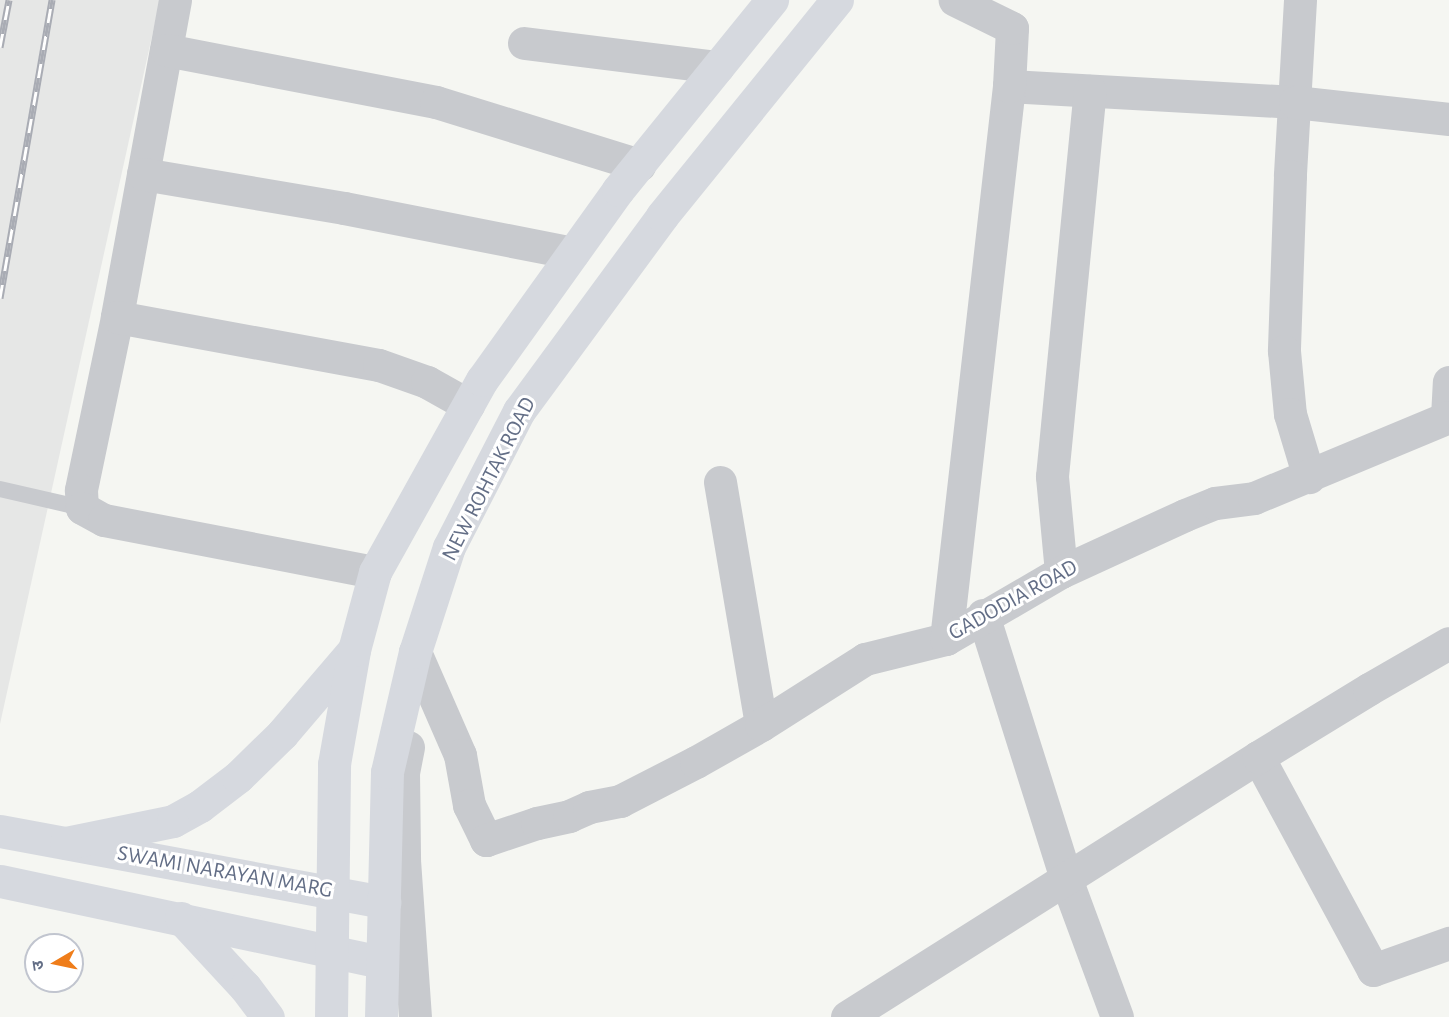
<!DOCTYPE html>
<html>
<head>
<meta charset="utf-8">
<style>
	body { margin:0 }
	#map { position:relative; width:1449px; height:1017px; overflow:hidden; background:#f5f6f2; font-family:"Alegreya Sans","Noto Sans Devanagari",sans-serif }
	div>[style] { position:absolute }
	.built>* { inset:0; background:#e6e7e6 }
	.service>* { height:16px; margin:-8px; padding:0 8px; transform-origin:8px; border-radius:8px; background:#c8cace }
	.minor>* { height:33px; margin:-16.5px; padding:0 16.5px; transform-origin:16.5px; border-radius:16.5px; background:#c8cace }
	.tertiary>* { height:33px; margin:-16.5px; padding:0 16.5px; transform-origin:16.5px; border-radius:16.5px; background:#c8cace }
	.secondary>* { height:33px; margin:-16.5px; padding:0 16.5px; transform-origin:16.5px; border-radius:16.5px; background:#d6d9df }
	.primary>* { height:33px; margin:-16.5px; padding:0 16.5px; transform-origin:16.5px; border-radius:16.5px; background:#d6d9df }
	.rail>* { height:7px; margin-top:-3.5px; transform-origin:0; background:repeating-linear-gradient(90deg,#fff 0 14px,#a9acb4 0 28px); box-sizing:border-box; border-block:2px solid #a9acb4 }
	span { translate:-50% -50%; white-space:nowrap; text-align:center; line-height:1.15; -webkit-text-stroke:6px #fff; paint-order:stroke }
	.street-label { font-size:22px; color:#636e86 }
	.north { position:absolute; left:24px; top:933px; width:60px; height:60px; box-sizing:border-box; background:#fff; border:2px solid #c1c5cf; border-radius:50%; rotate:261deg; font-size:16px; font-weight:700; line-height:24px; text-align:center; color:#636e86 }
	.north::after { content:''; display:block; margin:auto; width:21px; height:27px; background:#ef7d1a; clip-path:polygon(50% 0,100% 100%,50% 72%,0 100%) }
</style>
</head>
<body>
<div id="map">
	<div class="built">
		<i style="clip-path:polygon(0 0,160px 0,0 724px)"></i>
	</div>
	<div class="service">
		<i style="left:0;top:489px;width:84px;rotate:13deg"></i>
	</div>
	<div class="minor">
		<i style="left:175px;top:0;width:322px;rotate:100.4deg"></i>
		<i style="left:117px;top:317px;width:177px;rotate:101.8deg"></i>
		<i style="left:81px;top:490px;width:18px;rotate:87deg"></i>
		<i style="left:82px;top:508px;width:25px;rotate:29deg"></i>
		<i style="left:104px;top:520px;width:276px;rotate:10.9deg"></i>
		<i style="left:1300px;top:0;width:176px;rotate:93.3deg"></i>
		<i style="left:1290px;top:176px;width:175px;rotate:92deg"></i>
		<i style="left:1284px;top:351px;width:63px;rotate:84.6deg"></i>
		<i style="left:1290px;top:414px;width:66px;rotate:73.2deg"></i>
		<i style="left:524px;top:43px;width:195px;rotate:7.1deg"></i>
		<i style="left:166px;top:50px;width:275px;rotate:10.9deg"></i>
		<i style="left:436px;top:102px;width:213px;rotate:17.2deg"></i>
		<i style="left:1009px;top:86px;width:286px;rotate:3.2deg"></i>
		<i style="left:1295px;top:102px;width:155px;rotate:6.3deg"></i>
		<i style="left:143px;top:174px;width:204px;rotate:9.6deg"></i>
		<i style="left:344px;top:208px;width:233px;rotate:11.1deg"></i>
		<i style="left:117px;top:317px;width:266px;rotate:10.4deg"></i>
		<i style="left:379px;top:365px;width:51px;rotate:19.5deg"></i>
		<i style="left:427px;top:382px;width:47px;rotate:29.3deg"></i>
		<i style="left:1447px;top:417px;width:35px;rotate:-87deg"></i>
		<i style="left:720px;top:482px;width:246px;rotate:80.4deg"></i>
		<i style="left:1061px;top:572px;width:96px;rotate:-95.4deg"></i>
		<i style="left:1052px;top:476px;width:387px;rotate:-84.4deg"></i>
		<i style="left:983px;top:615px;width:277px;rotate:72.5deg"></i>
		<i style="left:1066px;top:879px;width:147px;rotate:69.7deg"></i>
		<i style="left:946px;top:639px;width:557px;rotate:-83.5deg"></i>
		<i style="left:1009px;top:86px;width:58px;rotate:-87deg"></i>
		<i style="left:1012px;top:28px;width:64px;rotate:-153.8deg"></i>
		<i style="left:408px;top:747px;width:25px;rotate:101deg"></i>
		<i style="left:403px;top:772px;width:88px;rotate:89.3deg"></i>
		<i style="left:404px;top:860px;width:157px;rotate:86deg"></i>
		<i style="left:1258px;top:757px;width:242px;rotate:61.6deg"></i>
		<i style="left:1373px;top:970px;width:81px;rotate:-19.6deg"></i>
		<i style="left:847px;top:1017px;width:486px;rotate:-32.3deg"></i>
		<i style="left:1258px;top:757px;width:130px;rotate:-31.5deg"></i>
		<i style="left:1369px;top:689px;width:92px;rotate:-29.9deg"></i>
	</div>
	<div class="tertiary">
		<i style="left:415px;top:652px;width:112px;rotate:66.4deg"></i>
		<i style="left:460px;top:755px;width:51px;rotate:79.8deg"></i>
		<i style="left:469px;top:805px;width:39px;rotate:64deg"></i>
		<i style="left:486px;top:840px;width:54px;rotate:-18.4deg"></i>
		<i style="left:537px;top:823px;width:33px;rotate:-12deg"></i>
		<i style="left:569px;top:816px;width:22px;rotate:-24deg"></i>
		<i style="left:589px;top:807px;width:32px;rotate:-11deg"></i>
		<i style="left:620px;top:801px;width:85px;rotate:-27.2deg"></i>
		<i style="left:696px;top:762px;width:75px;rotate:-29.6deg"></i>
		<i style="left:761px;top:725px;width:123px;rotate:-32.4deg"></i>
		<i style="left:865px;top:659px;width:83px;rotate:-13.9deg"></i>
		<i style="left:946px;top:639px;width:133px;rotate:-30.2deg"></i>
		<i style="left:1061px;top:572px;width:136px;rotate:-24.7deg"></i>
		<i style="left:1185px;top:515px;width:32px;rotate:-22deg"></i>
		<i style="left:1215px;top:503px;width:39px;rotate:-7deg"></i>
		<i style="left:1254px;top:498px;width:211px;rotate:-22.6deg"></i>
	</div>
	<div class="secondary">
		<i style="left:0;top:831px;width:391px;rotate:10.5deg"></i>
		<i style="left:0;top:881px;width:390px;rotate:12deg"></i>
	</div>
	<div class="primary">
		<i style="left:66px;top:843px;width:109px;rotate:-11.6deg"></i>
		<i style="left:173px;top:821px;width:31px;rotate:-29deg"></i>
		<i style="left:200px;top:806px;width:48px;rotate:-37.3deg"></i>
		<i style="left:238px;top:777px;width:62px;rotate:-44.3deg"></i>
		<i style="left:282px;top:734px;width:109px;rotate:-49.5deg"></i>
		<i style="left:181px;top:918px;width:94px;rotate:47.2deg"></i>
		<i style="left:245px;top:987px;width:38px;rotate:53deg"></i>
		<i style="left:331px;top:1017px;width:253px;rotate:-89.3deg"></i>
		<i style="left:334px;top:764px;width:116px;rotate:-80deg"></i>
		<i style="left:354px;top:650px;width:81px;rotate:-74.9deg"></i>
		<i style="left:375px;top:572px;width:220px;rotate:-60.9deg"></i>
		<i style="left:482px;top:380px;width:234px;rotate:-54.4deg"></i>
		<i style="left:618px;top:190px;width:245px;rotate:-51deg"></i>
		<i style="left:381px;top:1017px;width:245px;rotate:-88.6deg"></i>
		<i style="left:387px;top:772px;width:123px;rotate:-76.9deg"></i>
		<i style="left:415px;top:652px;width:110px;rotate:-72.1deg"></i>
		<i style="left:449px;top:547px;width:153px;rotate:-62.8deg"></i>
		<i style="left:519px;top:411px;width:242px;rotate:-53.7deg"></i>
		<i style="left:662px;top:216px;width:278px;rotate:-51deg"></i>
	</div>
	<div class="rail">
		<i style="left:0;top:47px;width:48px;rotate:-79.2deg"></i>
		<i style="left:0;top:298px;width:303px;rotate:-80.1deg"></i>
	</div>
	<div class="street-label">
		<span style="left:489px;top:479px;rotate:-63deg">NEW ROHTAK ROAD</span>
		<span style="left:1013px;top:600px;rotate:-29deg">GADODIA ROAD</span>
		<span style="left:225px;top:872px;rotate:10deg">SWAMI NARAYAN MARG</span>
	</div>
	<div class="north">उ</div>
</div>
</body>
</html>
